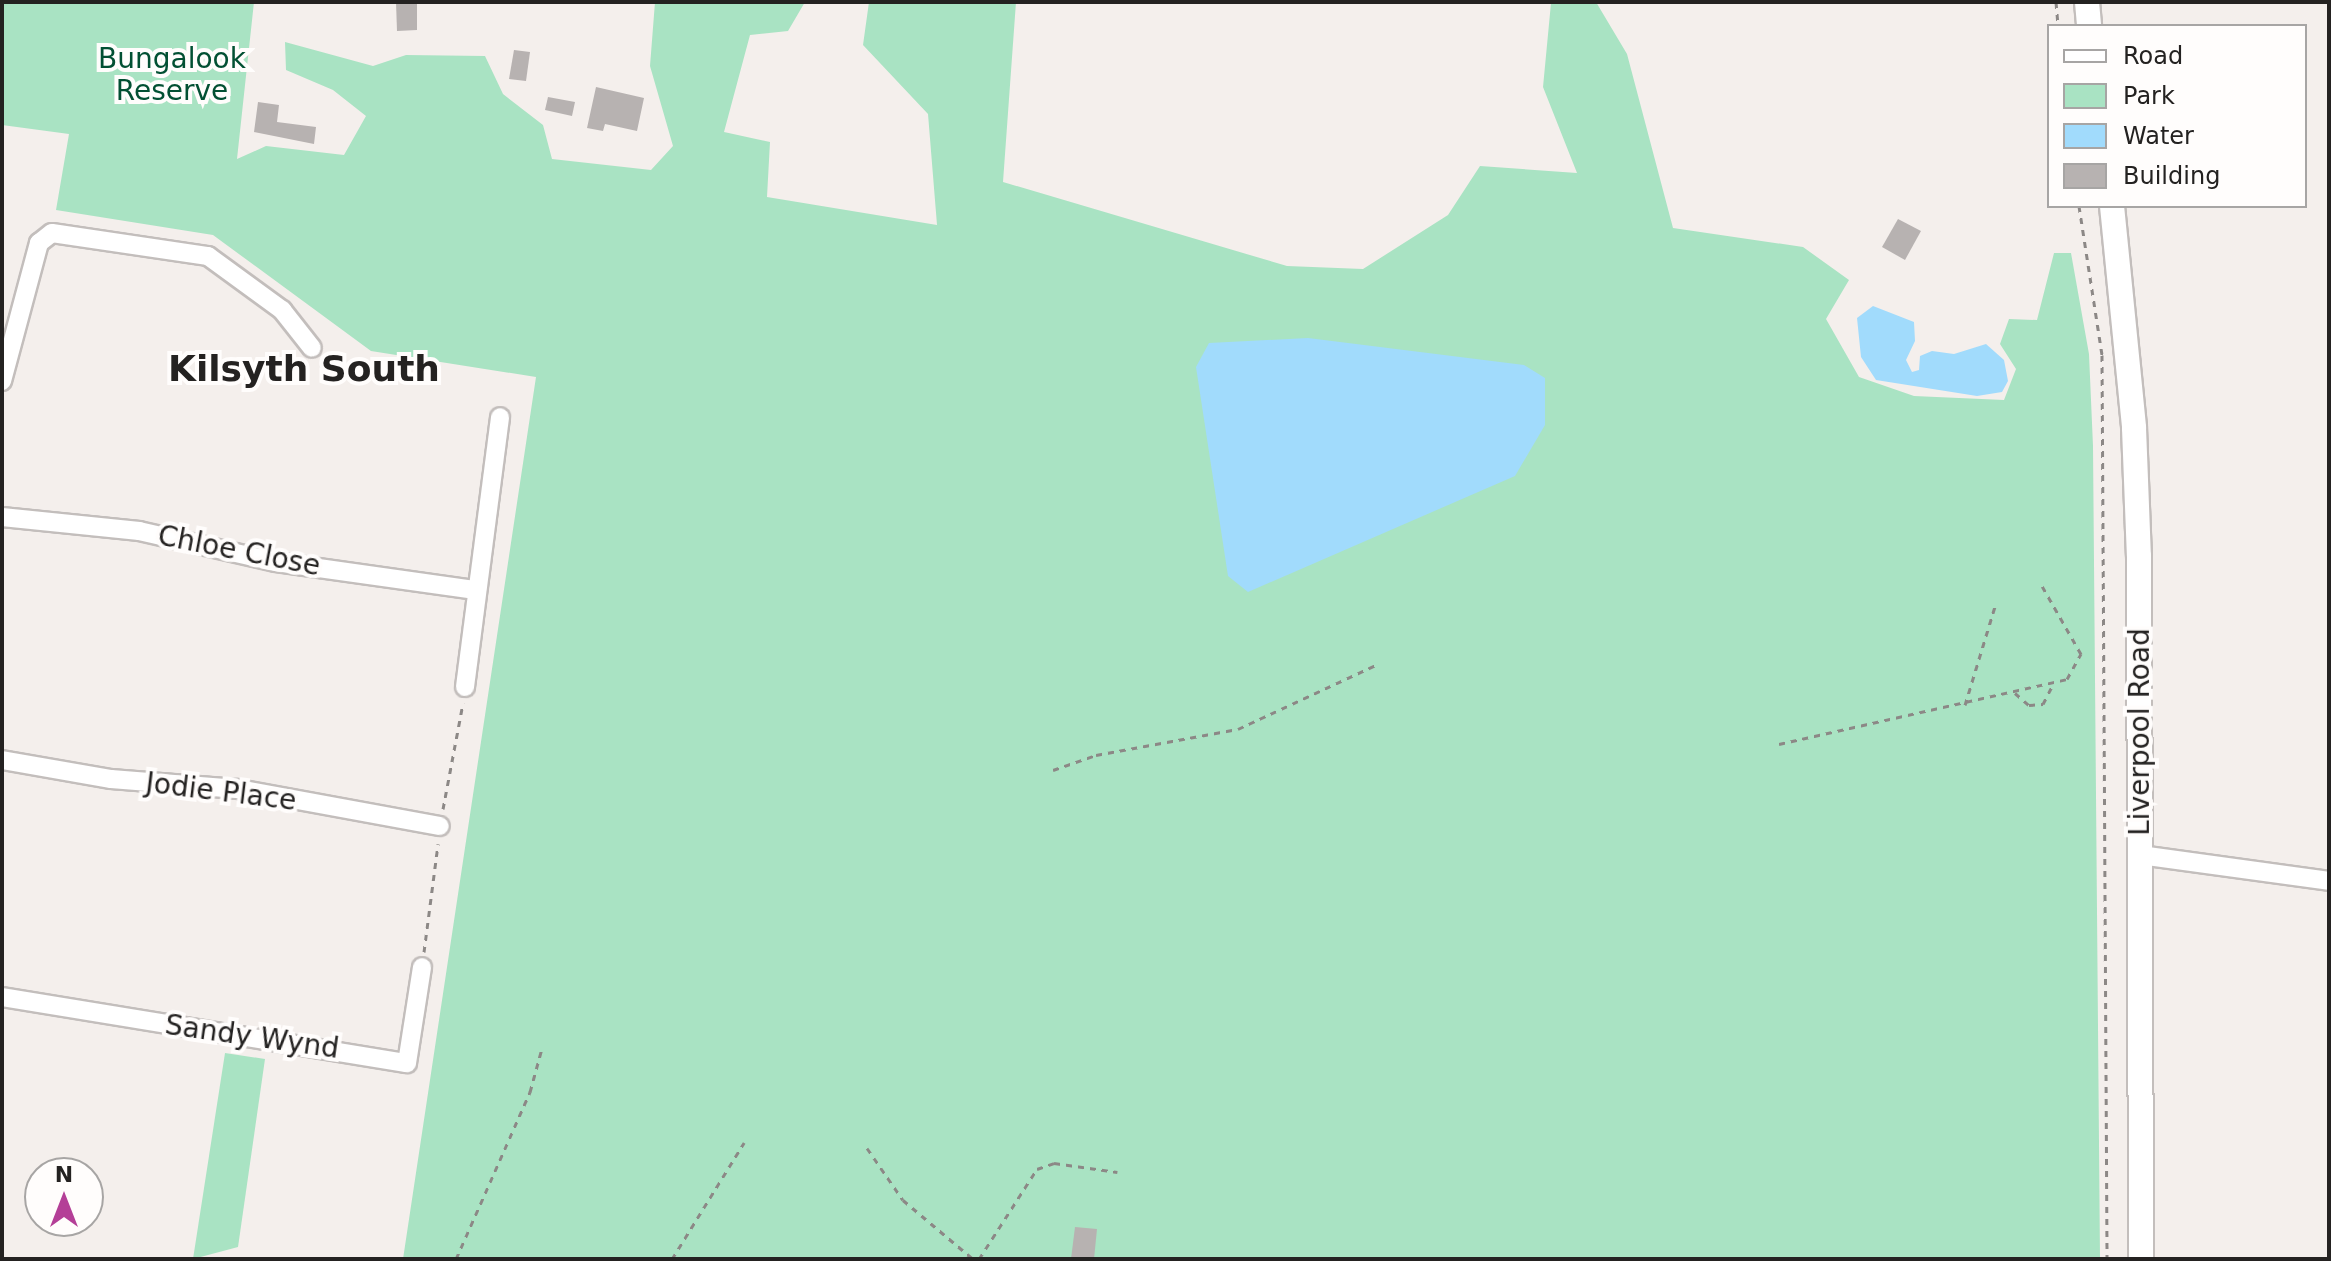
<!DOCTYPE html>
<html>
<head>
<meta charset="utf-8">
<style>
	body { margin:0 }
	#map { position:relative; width:2331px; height:1261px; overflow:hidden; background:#f4efec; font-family:"DejaVu Sans",sans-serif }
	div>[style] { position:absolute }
	.green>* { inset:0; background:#a9e3c3 }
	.water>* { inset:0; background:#a1dbfc }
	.building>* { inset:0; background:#b7b2b1 }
	.path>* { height:3px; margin-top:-1.5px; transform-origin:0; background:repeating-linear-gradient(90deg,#8c8886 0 6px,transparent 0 12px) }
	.roads { filter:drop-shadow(2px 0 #c3bebc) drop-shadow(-2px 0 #c3bebc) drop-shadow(0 2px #c3bebc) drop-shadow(0 -2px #c3bebc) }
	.minor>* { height:18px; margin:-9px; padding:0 9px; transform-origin:9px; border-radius:9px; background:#fff }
	.major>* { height:24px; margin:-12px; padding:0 12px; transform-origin:12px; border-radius:12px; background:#fff }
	span { translate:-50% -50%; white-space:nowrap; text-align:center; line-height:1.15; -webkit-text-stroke:8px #fffdfc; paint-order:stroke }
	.park-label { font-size:28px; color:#025033 }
	.street-label { font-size:28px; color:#242221 }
	.district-label { font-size:36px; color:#242221; font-weight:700 }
	.frame { position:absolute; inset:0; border:4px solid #242221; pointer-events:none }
	.legend { position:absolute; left:2047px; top:24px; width:260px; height:184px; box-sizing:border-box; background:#fffdfc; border:2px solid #a7a5a4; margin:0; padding:10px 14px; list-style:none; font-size:24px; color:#242221 }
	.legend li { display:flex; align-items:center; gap:16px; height:40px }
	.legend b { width:40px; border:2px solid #a7a5a4 }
	.north { position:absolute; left:24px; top:1157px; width:80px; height:80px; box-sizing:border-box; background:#fffdfc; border:2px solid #a7a5a4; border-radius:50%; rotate:0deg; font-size:22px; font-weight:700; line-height:32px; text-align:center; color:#242221 }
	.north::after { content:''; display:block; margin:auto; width:28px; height:36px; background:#b43f97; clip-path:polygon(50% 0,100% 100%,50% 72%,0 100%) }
</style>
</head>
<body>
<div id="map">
	<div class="green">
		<i style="clip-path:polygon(2px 2px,254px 2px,237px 159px,266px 146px,344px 155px,366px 116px,333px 90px,286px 70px,285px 42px,373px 66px,406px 55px,485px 56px,503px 94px,543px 125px,552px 159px,651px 170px,673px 146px,650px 66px,655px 2px,805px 2px,788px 31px,750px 35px,724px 132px,770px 142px,767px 197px,937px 225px,928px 114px,863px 45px,869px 2px,1016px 2px,1003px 182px,1287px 266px,1363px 269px,1448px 215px,1480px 166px,1577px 173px,1543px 87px,1551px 3px,1596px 2px,1627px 54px,1673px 228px,1803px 247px,1849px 280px,1826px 319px,1859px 377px,1914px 396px,2004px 400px,2016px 369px,2000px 344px,2009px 319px,2037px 320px,2054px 253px,2071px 253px,2089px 354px,2093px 446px,2100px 1259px,403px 1259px,536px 377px,371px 351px,213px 235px,56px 210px,69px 134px,2px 125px)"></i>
		<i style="clip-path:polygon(225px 1053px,265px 1059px,238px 1247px,193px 1259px)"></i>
	</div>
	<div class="water">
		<i style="clip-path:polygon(1873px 306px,1914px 322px,1915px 341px,1906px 360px,1912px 372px,1919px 370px,1920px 356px,1932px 351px,1954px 354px,1986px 344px,2004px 360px,2008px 381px,2002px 392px,1977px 396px,1876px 380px,1861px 357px,1857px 318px)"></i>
		<i style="clip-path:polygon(1308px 338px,1524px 365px,1545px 378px,1545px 425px,1515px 476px,1248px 592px,1228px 576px,1196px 367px,1209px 343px)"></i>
	</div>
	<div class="building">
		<i style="clip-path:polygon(396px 2px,417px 2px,417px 30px,397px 31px)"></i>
		<i style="clip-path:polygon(514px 50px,530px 52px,526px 81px,509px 79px)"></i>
		<i style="clip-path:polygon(596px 87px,644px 98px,637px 131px,605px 124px,603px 131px,587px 128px)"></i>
		<i style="clip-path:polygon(548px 97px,575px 102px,572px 116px,545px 110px)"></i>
		<i style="clip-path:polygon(258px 102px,279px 105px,277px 122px,316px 127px,314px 144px,254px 132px)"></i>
		<i style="clip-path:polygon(1898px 219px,1921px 231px,1905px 260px,1882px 247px)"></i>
		<i style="clip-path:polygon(1075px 1227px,1097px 1229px,1094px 1259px,1071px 1259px)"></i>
	</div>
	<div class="path">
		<i style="left:2056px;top:2px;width:24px;rotate:85deg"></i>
		<i style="left:2079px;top:206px;width:151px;rotate:81.2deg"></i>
		<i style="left:2102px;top:355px;width:904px;rotate:89.68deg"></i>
		<i style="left:2015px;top:693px;width:18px;rotate:41deg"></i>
		<i style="left:2029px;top:705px;width:14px;rotate:-4deg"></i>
		<i style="left:2043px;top:704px;width:22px;rotate:-63deg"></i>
		<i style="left:1965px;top:705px;width:103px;rotate:-73.1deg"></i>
		<i style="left:1779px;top:744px;width:295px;rotate:-12.7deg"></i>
		<i style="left:2067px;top:679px;width:29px;rotate:-61deg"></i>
		<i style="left:2081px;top:654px;width:78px;rotate:-119.8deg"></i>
		<i style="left:1053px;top:770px;width:46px;rotate:-19.2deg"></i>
		<i style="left:1096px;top:755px;width:144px;rotate:-10.4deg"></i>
		<i style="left:1238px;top:729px;width:154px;rotate:-24.9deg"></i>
		<i style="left:443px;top:809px;width:108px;rotate:-79.3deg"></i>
		<i style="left:424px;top:952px;width:109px;rotate:-82.6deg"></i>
		<i style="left:867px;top:1148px;width:63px;rotate:55.3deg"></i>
		<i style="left:903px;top:1200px;width:92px;rotate:40.1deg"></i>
		<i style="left:456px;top:1259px;width:183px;rotate:-66.1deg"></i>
		<i style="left:530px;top:1092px;width:46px;rotate:-74.7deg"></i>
		<i style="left:672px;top:1259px;width:137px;rotate:-58.2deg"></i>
		<i style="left:979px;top:1259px;width:107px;rotate:-57.2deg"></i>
		<i style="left:1037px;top:1169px;width:18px;rotate:-19deg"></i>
		<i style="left:1054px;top:1163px;width:64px;rotate:8.1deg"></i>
	</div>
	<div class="roads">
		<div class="minor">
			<i style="left:2px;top:381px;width:143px;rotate:-75deg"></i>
			<i style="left:39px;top:243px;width:16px;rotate:-38deg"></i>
			<i style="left:52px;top:233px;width:158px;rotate:8.4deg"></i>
			<i style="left:208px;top:256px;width:92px;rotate:36.1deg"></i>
			<i style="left:282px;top:310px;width:48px;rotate:51.7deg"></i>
			<i style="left:2px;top:517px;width:138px;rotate:5.8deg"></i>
			<i style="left:139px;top:531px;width:140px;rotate:12.8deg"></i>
			<i style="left:276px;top:562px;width:200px;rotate:8deg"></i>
			<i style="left:465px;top:687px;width:272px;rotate:-82.6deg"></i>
			<i style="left:2px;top:760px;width:111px;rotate:9.9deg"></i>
			<i style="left:111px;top:779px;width:127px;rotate:4.5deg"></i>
			<i style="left:238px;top:789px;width:205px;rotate:10.4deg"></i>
			<i style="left:2140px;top:855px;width:191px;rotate:7.8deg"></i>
			<i style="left:2px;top:997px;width:410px;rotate:9.3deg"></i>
			<i style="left:407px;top:1063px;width:97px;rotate:-81.1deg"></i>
		</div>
		<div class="major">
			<i style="left:2087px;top:2px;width:24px;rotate:85deg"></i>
			<i style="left:2112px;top:206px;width:223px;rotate:84.3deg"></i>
			<i style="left:2134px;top:428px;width:128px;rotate:87.8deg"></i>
			<i style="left:2139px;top:556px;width:703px;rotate:89.84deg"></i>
		</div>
	</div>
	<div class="park-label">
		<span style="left:172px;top:75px">Bungalook<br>Reserve</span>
	</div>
	<div class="street-label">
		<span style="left:239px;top:551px;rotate:11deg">Chloe Close</span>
		<span style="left:2140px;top:732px;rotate:-90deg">Liverpool Road</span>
		<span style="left:221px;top:792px;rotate:7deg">Jodie Place</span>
		<span style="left:252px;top:1037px;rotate:8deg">Sandy Wynd</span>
	</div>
	<div class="district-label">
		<span style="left:304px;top:369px">Kilsyth South</span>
	</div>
	<div class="frame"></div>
	<ul class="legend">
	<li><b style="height:10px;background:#fff"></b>Road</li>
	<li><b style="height:22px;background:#a9e3c3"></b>Park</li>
	<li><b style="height:22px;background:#a1dbfc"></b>Water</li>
	<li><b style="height:22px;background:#b7b2b1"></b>Building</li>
	</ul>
	<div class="north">N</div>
</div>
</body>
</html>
